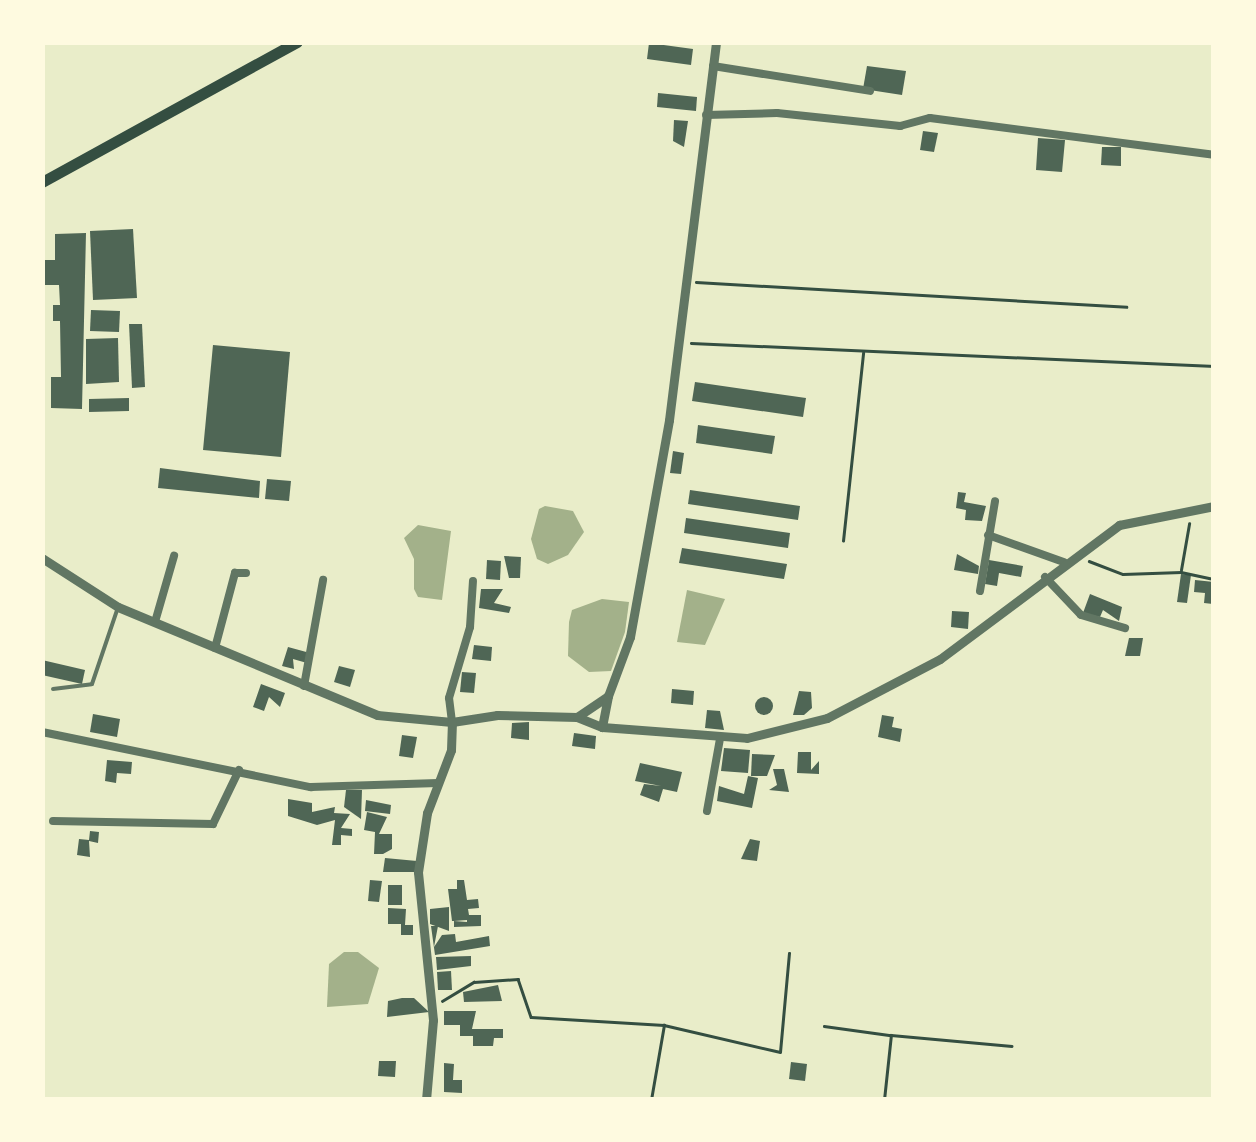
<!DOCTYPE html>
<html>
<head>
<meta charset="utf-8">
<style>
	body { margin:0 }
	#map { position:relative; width:1256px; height:1142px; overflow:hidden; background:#e9edc9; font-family:"Roboto Serif",serif }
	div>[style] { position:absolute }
	.water>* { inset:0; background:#a3b18a }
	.building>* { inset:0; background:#4f6655 }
	.round { border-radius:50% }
	.path>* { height:2.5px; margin:-1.25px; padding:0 1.25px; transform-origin:1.25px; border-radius:1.25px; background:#344e41 }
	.service>* { height:4px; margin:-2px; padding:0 2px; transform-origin:2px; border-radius:2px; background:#617663 }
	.minor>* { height:8px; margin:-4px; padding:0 4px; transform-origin:4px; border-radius:4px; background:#617663 }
	.tertiary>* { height:9px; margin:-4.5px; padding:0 4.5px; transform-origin:4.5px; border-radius:4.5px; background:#617663 }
	.primary>* { height:11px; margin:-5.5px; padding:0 5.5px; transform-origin:5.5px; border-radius:5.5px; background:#344e41 }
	span { translate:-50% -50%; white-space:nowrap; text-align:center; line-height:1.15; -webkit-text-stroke:10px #fefae0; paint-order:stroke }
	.frame { position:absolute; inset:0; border:45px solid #fefae0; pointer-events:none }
</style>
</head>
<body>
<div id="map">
	<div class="water">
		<i style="clip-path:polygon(545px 506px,573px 511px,584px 532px,568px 555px,548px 564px,537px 559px,531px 539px,539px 509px)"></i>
		<i style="clip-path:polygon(418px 525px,451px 531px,442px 600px,418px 597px,414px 589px,414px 559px,404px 538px)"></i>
		<i style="clip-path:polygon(687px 590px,725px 599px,705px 645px,677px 642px)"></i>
		<i style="clip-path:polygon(602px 599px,629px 602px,625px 632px,611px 671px,589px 672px,568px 656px,569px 622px,572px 610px)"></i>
		<i style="clip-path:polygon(344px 952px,358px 952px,379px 968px,368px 1004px,327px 1007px,329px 964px)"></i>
	</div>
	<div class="building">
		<i style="clip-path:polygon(649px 43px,693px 49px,691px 65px,647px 59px)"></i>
		<i style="clip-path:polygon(867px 66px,906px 71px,902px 95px,863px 89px)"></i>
		<i style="clip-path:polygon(658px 93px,697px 97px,696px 111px,657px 107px)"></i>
		<i style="clip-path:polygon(674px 120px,688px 121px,684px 147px,673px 141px)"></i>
		<i style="clip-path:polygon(923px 131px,938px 133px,934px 152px,920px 150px)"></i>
		<i style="clip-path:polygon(1038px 138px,1065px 140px,1062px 172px,1036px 170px)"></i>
		<i style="clip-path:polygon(1102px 147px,1121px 147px,1121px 166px,1101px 165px)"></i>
		<i style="clip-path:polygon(133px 229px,137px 298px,93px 300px,90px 231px)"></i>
		<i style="clip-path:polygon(86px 233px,82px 409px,51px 408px,51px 377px,61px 377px,60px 321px,53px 321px,53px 305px,60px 305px,59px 285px,42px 285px,42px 260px,55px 260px,55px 234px)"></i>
		<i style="clip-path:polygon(91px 310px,120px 311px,119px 332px,90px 331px)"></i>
		<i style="clip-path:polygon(129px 324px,142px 324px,145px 387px,132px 388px)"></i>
		<i style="clip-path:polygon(118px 338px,119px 382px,86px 384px,86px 339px)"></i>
		<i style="clip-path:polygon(213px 345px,290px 352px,281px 457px,203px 450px)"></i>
		<i style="clip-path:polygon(695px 382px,806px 398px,803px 417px,692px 401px)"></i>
		<i style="clip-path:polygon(129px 398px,129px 411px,89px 412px,89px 399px)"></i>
		<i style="clip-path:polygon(698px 425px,775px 436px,772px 454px,696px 443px)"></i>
		<i style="clip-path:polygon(673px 451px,684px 453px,681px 474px,670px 473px)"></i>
		<i style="clip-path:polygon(160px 468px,260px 481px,259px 498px,158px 488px)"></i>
		<i style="clip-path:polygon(267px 479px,291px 481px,289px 501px,265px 499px)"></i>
		<i style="clip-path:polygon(690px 490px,800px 506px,798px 520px,688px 504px)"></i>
		<i style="clip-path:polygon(958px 492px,966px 493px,964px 502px,986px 506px,982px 521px,965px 520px,966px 510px,956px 508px)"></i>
		<i style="clip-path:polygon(686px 518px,790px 533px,788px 548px,684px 533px)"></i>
		<i style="clip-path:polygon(682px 548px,787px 564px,784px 579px,679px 563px)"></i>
		<i style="clip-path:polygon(957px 554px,979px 566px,978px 574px,954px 570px)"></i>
		<i style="clip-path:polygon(504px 556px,521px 557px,520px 578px,509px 578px)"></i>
		<i style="clip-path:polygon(487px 560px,501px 561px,500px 580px,486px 579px)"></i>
		<i style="clip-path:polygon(989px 560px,1023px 566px,1021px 577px,999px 573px,997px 586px,985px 584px)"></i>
		<i style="clip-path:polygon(1181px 574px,1191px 575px,1187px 603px,1177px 602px)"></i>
		<i style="clip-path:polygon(1195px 580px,1214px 582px,1213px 604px,1204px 603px,1205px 593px,1194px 592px)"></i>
		<i style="clip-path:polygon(481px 589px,503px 589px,494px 603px,511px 607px,509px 613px,479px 608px)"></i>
		<i style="clip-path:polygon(1090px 594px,1122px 607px,1119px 621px,1103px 610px,1100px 617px,1083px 613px)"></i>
		<i style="clip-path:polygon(952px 611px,969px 612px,968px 629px,951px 627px)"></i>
		<i style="clip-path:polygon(1129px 638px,1143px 638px,1140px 656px,1125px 656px)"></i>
		<i style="clip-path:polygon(474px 645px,492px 647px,491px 661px,472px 659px)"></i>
		<i style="clip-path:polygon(288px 647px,310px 653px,307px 663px,293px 659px,294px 669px,282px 666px)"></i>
		<i style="clip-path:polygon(42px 660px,85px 670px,82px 684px,42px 675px)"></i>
		<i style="clip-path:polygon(339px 666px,355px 670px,350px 687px,334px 682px)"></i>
		<i style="clip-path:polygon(462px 672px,476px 673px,474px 693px,460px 692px)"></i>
		<i style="clip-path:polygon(261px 684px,285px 693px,280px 707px,269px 697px,264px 711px,253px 707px)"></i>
		<i style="clip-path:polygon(672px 689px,694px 691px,693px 705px,671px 703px)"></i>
		<i style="clip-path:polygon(799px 691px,811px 692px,812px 708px,804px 715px,793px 715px)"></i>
		<i class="round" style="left:755px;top:697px;width:18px;height:18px"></i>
		<i style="clip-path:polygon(707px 710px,720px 711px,724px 730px,705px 728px)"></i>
		<i style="clip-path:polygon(93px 714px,120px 719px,117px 737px,90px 732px)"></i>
		<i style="clip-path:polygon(882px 715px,894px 717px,892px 727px,902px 729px,900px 742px,878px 737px)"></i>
		<i style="clip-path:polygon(529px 722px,529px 740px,511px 738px,512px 723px)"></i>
		<i style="clip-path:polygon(574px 733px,596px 736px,595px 749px,572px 746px)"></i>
		<i style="clip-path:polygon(402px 735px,417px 737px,413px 758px,399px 756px)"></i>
		<i style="clip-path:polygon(724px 748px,750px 750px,748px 773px,721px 771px)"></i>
		<i style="clip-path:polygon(798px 752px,811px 752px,811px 770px,819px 761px,819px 774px,797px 773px)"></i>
		<i style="clip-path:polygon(752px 754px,775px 755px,767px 776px,751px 776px)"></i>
		<i style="clip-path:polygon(107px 760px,132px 762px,131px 774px,117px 773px,116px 783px,105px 781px)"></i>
		<i style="clip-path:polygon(640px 763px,682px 772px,677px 792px,663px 789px,659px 802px,640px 795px,644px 784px,661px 786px,635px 781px)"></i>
		<i style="clip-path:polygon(773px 769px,784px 769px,789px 792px,769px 790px,777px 785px)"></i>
		<i style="clip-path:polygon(748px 776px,758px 778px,752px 808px,717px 801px,719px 786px,744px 794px)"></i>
		<i style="clip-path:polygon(346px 790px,362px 790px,361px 819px,344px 807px)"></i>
		<i style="clip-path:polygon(288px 799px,312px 803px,312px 812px,335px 807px,334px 813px,350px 814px,341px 828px,352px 829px,352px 836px,341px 835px,341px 845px,332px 845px,335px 820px,317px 825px,288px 816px)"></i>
		<i style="clip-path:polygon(366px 800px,391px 805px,390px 814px,365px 811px)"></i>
		<i style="clip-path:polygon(367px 812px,387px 817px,379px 834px,392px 834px,392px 849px,383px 854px,374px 854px,375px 832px,364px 830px)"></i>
		<i style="clip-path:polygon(90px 831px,99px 832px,98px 843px,89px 841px,90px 857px,77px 855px,79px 839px,89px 840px)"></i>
		<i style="clip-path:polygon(750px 839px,760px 841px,757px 861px,741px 859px)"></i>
		<i style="clip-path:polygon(385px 858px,417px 861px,417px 872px,383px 872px)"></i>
		<i style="clip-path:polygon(370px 880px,382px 881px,379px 902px,368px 901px)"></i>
		<i style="clip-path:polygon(457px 880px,464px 880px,467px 900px,478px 899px,479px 908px,468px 909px,469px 915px,481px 915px,481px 926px,454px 927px,454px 921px,467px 922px,467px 920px,454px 921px,452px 921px,448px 889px,457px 889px)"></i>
		<i style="clip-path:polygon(388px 885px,402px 885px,402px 905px,388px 905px)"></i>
		<i style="clip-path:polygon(449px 907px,449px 931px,430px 924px,430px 909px)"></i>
		<i style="clip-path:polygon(388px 908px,406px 909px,405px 925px,413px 925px,413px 935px,401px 935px,401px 924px,388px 924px)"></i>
		<i style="clip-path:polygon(431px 926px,438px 926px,434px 947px,442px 935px,455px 934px,456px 942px,489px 936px,490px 946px,435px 955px)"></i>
		<i style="clip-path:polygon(471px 956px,471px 966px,437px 970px,436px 957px)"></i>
		<i style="clip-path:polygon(451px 971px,452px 990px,438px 990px,437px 972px)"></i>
		<i style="clip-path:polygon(498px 985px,502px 1001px,464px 1002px,463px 992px)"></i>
		<i style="clip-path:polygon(402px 998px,414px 998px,429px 1012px,387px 1017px,388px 1001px)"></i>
		<i style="clip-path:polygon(444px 1011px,476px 1011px,472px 1029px,503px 1029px,503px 1038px,494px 1038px,493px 1046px,473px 1046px,473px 1036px,460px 1036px,460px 1025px,444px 1025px)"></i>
		<i style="clip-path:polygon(379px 1061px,396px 1061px,395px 1077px,378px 1076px)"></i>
		<i style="clip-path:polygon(791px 1062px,807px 1064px,805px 1081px,789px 1079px)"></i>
		<i style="clip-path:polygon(444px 1063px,454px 1064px,453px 1080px,462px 1080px,462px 1093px,444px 1092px)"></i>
	</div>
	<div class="path">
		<i style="left:696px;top:282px;width:431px;rotate:3.3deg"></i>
		<i style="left:691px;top:343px;width:524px;rotate:2.52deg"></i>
		<i style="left:843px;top:541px;width:189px;rotate:-83.9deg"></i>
		<i style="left:1089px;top:561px;width:36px;rotate:21deg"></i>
		<i style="left:1123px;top:574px;width:58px;rotate:-2deg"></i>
		<i style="left:1181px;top:572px;width:34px;rotate:12deg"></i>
		<i style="left:1181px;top:570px;width:47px;rotate:-80.1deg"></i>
		<i style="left:442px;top:1001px;width:37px;rotate:-31deg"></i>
		<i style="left:474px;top:982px;width:44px;rotate:-3.9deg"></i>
		<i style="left:518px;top:979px;width:40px;rotate:71.1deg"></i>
		<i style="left:531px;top:1017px;width:133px;rotate:3.4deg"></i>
		<i style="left:824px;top:1026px;width:67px;rotate:7.8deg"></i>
		<i style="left:651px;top:1100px;width:76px;rotate:-80.2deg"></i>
		<i style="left:664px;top:1025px;width:119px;rotate:13.1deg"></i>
		<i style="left:780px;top:1052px;width:99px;rotate:-84.8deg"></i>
		<i style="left:800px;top:1100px;width:29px"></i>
		<i style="left:884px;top:1100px;width:65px;rotate:-83.9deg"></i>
		<i style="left:891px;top:1035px;width:121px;rotate:5.2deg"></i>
	</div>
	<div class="service">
		<i style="left:53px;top:689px;width:39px;rotate:-7deg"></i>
		<i style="left:92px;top:684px;width:81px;rotate:-71.3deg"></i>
	</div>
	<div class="minor">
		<i style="left:713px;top:66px;width:159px;rotate:9deg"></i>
		<i style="left:706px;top:115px;width:71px;rotate:-1.6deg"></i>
		<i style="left:777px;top:113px;width:124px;rotate:6deg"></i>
		<i style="left:900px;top:126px;width:31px;rotate:-15deg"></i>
		<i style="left:930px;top:118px;width:286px;rotate:7.4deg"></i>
		<i style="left:988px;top:535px;width:81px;rotate:19.6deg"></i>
		<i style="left:1045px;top:577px;width:52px;rotate:46.5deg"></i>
		<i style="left:1081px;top:615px;width:46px;rotate:16.5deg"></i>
		<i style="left:980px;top:591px;width:91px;rotate:-80.5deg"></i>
		<i style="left:155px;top:622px;width:69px;rotate:-73.9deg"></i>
		<i style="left:215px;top:648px;width:78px;rotate:-75.1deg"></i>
		<i style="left:235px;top:573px;width:11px"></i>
		<i style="left:304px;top:686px;width:108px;rotate:-79.8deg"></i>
		<i style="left:452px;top:722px;width:24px;rotate:-97deg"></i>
		<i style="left:449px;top:698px;width:74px;rotate:-73.5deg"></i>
		<i style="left:470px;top:627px;width:46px;rotate:-86.3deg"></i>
		<i style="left:42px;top:732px;width:275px;rotate:11.6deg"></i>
		<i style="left:311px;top:787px;width:127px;rotate:-1.8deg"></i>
		<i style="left:707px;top:811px;width:73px;rotate:-79.8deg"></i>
		<i style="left:53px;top:821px;width:160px;rotate:1.1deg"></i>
		<i style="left:213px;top:824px;width:60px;rotate:-64.3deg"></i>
	</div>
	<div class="tertiary">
		<i style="left:42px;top:558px;width:90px;rotate:32.8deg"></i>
		<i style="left:118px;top:607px;width:281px;rotate:22.6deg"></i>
		<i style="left:377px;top:715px;width:75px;rotate:5.3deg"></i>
		<i style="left:452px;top:722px;width:46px;rotate:-8.8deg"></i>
		<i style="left:497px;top:715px;width:80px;rotate:1.4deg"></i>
		<i style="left:577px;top:717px;width:27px;rotate:22deg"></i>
		<i style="left:602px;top:727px;width:145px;rotate:4.3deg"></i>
		<i style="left:747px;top:738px;width:82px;rotate:-14deg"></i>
		<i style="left:827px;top:718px;width:127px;rotate:-27.6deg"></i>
		<i style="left:940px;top:659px;width:224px;rotate:-36.8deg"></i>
		<i style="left:1119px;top:525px;width:97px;rotate:-11.3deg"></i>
		<i style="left:577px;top:717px;width:37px;rotate:-34deg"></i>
		<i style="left:608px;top:696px;width:63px;rotate:-69.6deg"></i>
		<i style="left:630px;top:637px;width:220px;rotate:-79.8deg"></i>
		<i style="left:669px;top:420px;width:381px;rotate:-82.9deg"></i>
		<i style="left:602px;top:727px;width:32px;rotate:-79deg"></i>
		<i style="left:426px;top:1100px;width:80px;rotate:-85deg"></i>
		<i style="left:433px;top:1020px;width:149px;rotate:-95.8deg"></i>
		<i style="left:418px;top:872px;width:60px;rotate:-81.3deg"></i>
		<i style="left:427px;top:813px;width:67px;rotate:-69.1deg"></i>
		<i style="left:451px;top:750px;width:28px;rotate:-88deg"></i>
	</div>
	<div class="primary">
		<i style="left:42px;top:182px;width:291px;rotate:-28.8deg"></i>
	</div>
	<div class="frame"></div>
</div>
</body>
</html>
